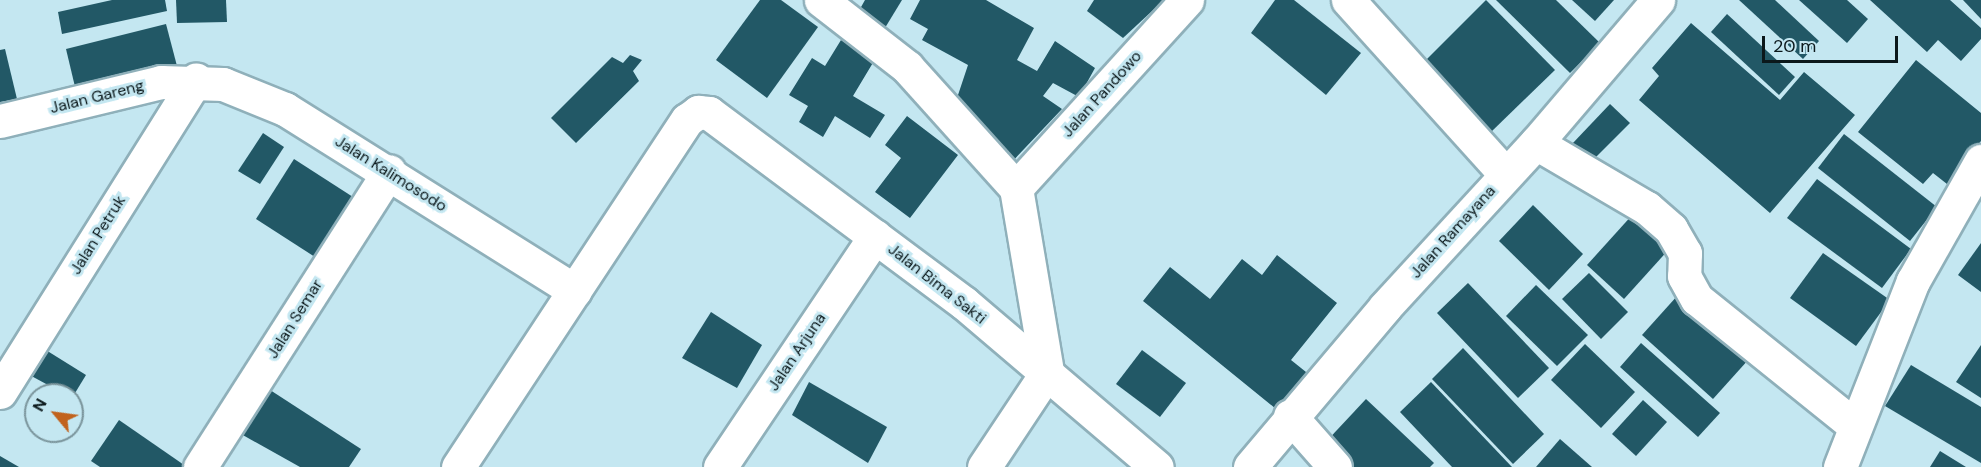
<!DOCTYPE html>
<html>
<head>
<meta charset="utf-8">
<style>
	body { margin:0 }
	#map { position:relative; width:1981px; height:467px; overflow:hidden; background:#c4e7f1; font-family:"DM Sans",sans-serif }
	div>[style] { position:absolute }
	.building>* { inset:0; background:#225866 }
	.roads { filter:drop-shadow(2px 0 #8fb0ba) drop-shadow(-2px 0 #8fb0ba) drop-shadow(0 2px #8fb0ba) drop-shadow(0 -2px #8fb0ba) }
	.street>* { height:33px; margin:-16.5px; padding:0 16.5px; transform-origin:16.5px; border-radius:16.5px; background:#fff }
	span { translate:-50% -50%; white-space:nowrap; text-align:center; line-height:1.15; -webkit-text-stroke:6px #c4e7f1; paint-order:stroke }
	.street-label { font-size:16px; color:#0b181b }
	.north { position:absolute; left:24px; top:383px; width:60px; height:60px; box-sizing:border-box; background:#c4e7f1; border:2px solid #7a949b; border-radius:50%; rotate:299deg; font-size:16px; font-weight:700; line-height:24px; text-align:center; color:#0b181b }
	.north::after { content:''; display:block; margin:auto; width:21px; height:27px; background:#c1621c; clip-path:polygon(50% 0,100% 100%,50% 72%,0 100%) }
	.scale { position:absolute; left:1762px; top:36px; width:136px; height:27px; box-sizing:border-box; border:3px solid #0b181b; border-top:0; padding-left:8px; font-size:18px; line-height:21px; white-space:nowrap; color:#0b181b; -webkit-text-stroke:4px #c4e7f1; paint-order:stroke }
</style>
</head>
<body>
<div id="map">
	<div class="building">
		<i style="clip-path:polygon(112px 0,165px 0,167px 11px,62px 34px,58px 12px)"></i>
		<i style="clip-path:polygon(176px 0,226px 0,227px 22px,177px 23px)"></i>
		<i style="clip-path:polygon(760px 0,781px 0,818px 27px,767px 98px,716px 60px)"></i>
		<i style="clip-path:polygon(865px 0,902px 0,877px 41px,852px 23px)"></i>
		<i style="clip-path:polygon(920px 0,986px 0,1034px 28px,1017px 60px,1037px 71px,1055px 41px,1095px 68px,1079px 97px,1053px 83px,1043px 96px,1062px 109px,1009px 165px,952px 113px,968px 65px,922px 40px,928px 29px,910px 19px)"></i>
		<i style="clip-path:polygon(1094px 0,1164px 0,1123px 38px,1087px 11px)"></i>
		<i style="clip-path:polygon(1275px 0,1294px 0,1361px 53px,1326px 95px,1251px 33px)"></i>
		<i style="clip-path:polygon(1486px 0,1555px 70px,1490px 133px,1422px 64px)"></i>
		<i style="clip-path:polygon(1496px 0,1556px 0,1600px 43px,1570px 73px)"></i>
		<i style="clip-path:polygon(1572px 0,1614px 0,1595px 21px)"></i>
		<i style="clip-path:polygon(1739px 0,1775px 0,1819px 41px,1803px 59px)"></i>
		<i style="clip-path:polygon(1799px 0,1847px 0,1868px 19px,1847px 43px)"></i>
		<i style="clip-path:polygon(1870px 0,1950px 0,1981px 28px,1981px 39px,1961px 61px,1938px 40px,1927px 52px)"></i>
		<i style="clip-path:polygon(1963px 0,1981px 0,1981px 19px)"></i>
		<i style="clip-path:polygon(1727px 14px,1795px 77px,1779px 95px,1711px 32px)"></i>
		<i style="clip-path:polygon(1691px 23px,1780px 100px,1804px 72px,1855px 115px,1770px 213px,1639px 100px,1659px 76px,1652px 68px)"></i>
		<i style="clip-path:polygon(166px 24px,177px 66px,76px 91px,66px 49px)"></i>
		<i style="clip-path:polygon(841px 40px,874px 61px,853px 96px,885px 115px,870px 138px,835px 116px,823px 137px,799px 122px,808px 106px,789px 95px,812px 58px,825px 66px)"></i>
		<i style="clip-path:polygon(5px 49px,17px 99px,0 102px,0 50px)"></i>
		<i style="clip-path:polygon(630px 55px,642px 60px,633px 71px,639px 81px,576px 143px,551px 118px,612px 57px,623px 63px)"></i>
		<i style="clip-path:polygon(1916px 60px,1981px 113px,1981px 141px,1947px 184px,1933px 173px,1923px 184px,1858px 132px)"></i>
		<i style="clip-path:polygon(1610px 104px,1630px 123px,1591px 162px,1572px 144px)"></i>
		<i style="clip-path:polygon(907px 116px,958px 155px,910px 218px,875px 192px,901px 158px,885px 145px)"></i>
		<i style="clip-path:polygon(263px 133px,284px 147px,260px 184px,238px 171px)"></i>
		<i style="clip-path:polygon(1844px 134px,1937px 207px,1910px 241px,1818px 168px)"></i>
		<i style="clip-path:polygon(294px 159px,353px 197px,315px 257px,256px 219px)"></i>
		<i style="clip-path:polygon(1817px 179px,1911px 249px,1882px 288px,1787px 218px)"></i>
		<i style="clip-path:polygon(1533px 205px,1583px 254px,1549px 290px,1499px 241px)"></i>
		<i style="clip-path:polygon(1634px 213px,1671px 247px,1624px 299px,1587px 265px)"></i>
		<i style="clip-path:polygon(1981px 243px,1981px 292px,1958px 275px)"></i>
		<i style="clip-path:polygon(1823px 253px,1890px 300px,1856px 346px,1790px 298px)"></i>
		<i style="clip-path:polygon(1277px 255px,1337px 303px,1291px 360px,1311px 376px,1281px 413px,1143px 301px,1170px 267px,1210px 299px,1242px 259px,1262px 275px)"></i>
		<i style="clip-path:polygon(1589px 273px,1628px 312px,1601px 339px,1562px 299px)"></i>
		<i style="clip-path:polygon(1468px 283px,1549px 368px,1518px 398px,1437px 313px)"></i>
		<i style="clip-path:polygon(1536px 285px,1588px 335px,1557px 366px,1506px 316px)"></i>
		<i style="clip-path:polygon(1678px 295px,1749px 359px,1713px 399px,1642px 335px)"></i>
		<i style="clip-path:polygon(711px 312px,762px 345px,737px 388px,682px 358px)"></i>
		<i style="clip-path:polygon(1641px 343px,1720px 413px,1698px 437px,1620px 367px)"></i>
		<i style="clip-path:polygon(1585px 344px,1635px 392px,1601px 428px,1551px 380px)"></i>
		<i style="clip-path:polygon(1981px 345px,1981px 398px,1956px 382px)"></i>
		<i style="clip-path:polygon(41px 347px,86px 375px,72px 398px,24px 372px)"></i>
		<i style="clip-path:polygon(1463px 348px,1544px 434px,1513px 464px,1432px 379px)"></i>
		<i style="clip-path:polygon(1142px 350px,1186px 383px,1160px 417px,1116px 384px)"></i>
		<i style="clip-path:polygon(1911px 365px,1981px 407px,1981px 463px,1885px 406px)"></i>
		<i style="clip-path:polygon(809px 382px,887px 427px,868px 463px,792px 415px)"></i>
		<i style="clip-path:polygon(1431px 382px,1512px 467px,1452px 467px,1400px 412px)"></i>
		<i style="clip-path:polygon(267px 388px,361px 449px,349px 467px,300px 467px,241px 434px)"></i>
		<i style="clip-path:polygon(1366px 399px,1434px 463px,1430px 467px,1346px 467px,1323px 445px)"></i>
		<i style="clip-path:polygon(1643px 400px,1667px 422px,1636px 456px,1612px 434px)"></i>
		<i style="clip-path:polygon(119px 420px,187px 467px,100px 467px,91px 461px)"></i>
		<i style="clip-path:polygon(1560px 439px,1592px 467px,1536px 467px)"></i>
		<i style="clip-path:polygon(1940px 451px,1966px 467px,1930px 467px)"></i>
		<i style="clip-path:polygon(0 456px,19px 467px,0 467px)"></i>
	</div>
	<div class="roads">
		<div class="street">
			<i style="left:821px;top:0;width:109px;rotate:37.9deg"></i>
			<i style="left:907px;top:67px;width:163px;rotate:48deg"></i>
			<i style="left:1016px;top:188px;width:187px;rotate:80.4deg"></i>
			<i style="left:1348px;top:0;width:234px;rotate:47.9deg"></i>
			<i style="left:0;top:121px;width:166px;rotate:-13.6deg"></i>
			<i style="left:161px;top:82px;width:62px;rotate:1.8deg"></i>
			<i style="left:223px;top:84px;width:67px;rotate:22deg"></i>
			<i style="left:285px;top:109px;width:342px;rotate:32.1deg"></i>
			<i style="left:1536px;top:143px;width:129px;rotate:30.4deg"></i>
			<i style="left:1647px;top:208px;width:32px;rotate:41deg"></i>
			<i style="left:1671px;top:229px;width:28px;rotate:60deg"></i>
			<i style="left:1685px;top:253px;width:23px;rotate:92deg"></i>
			<i style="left:1684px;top:276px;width:26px;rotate:61deg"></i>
			<i style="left:1697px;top:299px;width:203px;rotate:38.8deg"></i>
			<i style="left:1016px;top:188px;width:254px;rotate:-47.7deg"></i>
			<i style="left:0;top:392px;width:369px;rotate:-57.9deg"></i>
			<i style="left:1290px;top:416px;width:68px;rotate:48.6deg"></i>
			<i style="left:200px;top:467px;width:351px;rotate:-57.4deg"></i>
			<i style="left:458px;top:467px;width:416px;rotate:-56.6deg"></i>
			<i style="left:687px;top:120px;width:14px;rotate:-36deg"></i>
			<i style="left:698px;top:112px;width:11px;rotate:5deg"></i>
			<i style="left:709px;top:113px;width:318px;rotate:36.7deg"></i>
			<i style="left:964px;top:303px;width:253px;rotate:40.4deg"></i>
			<i style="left:720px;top:467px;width:278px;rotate:-56.1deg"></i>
			<i style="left:984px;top:467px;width:114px;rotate:-56.4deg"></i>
			<i style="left:1250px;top:467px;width:209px;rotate:-49.8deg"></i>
			<i style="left:1385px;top:307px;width:223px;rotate:-47.4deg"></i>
			<i style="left:1536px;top:143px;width:188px;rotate:-49.5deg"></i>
			<i style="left:1840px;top:467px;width:200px;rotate:-68.6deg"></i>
			<i style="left:1913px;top:281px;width:138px;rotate:-60.5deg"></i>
		</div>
	</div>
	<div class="street-label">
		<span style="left:1102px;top:94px;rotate:-48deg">Jalan Pandowo</span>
		<span style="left:97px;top:97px;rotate:-14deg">Jalan Gareng</span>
		<span style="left:391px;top:174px;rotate:32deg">Jalan Kalimosodo</span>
		<span style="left:1453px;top:232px;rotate:-48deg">Jalan Ramayana</span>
		<span style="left:98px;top:235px;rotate:-58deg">Jalan Petruk</span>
		<span style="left:937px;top:284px;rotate:38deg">Jalan Bima Sakti</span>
		<span style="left:295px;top:319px;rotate:-58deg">Jalan Semar</span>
		<span style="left:797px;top:352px;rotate:-56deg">Jalan Arjuna</span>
	</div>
	<div class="north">N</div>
	<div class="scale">20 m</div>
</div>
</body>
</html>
